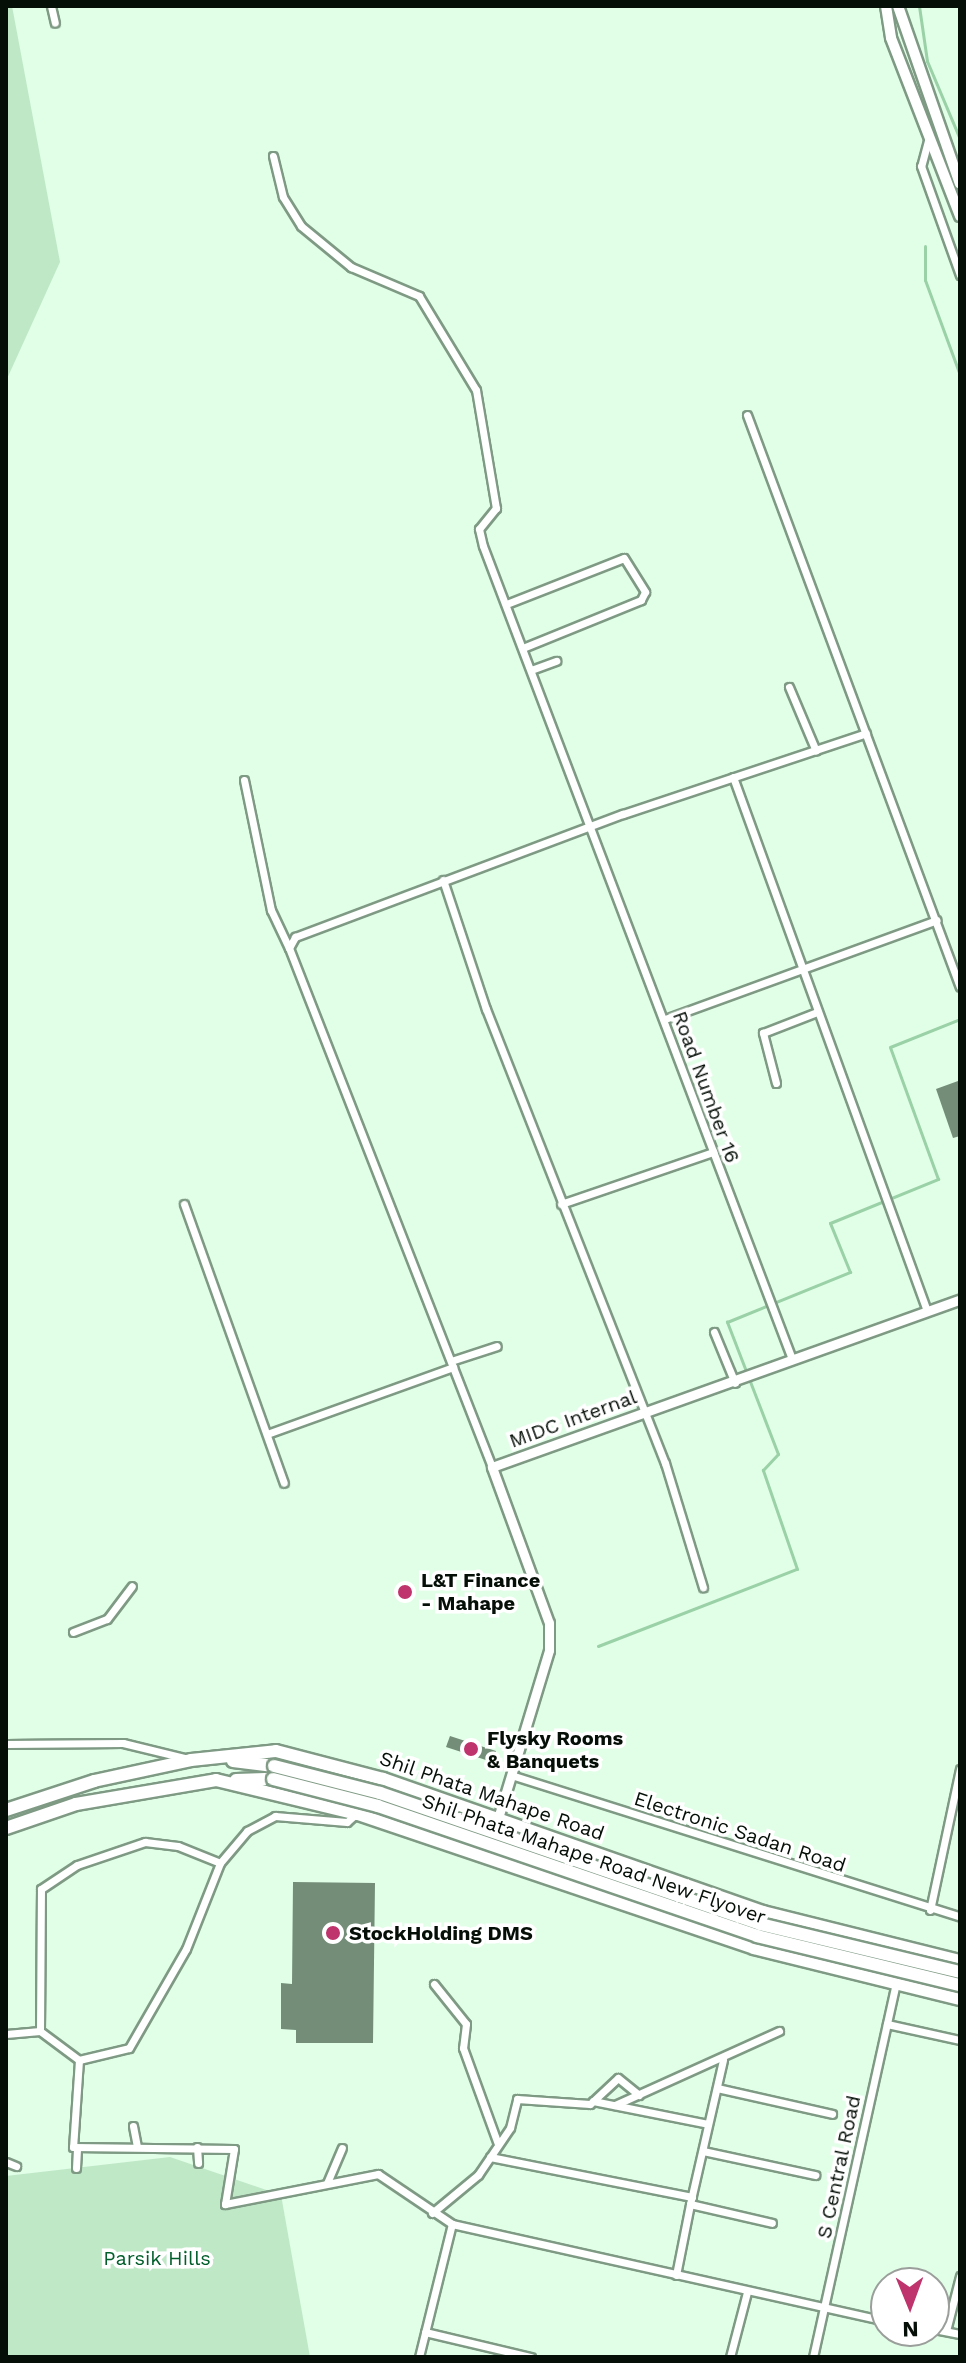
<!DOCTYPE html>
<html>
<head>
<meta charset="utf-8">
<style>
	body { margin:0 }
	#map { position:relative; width:966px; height:2363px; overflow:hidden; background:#e1fee7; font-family:"Work Sans",sans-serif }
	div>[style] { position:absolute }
	.green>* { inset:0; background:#bfe8c7 }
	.stream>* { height:3px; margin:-1.5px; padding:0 1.5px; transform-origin:1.5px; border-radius:1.5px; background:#9ad1a6 }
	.building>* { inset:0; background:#738d78 }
	.roads { filter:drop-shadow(2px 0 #7f9a84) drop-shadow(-2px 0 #7f9a84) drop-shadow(0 2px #7f9a84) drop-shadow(0 -2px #7f9a84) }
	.minor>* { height:7px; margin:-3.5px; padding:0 3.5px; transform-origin:3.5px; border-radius:3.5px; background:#fff }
	.tertiary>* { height:9px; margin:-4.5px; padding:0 4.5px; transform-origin:4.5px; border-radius:4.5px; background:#fff }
	.secondary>* { height:10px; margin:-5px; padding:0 5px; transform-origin:5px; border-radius:5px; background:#fff }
	.primary>* { height:12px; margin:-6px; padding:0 6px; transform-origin:6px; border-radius:6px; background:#fff }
	.bridges { filter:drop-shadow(2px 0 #7f9a84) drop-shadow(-2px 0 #7f9a84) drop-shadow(0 2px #7f9a84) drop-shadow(0 -2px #7f9a84) }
	.primary-bridge>* { height:12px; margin:-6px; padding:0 6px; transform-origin:6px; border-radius:6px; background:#fff }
	.dots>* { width:22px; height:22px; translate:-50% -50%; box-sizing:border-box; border:4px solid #fff; border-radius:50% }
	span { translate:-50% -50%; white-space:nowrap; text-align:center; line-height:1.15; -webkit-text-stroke:7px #fff; paint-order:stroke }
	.street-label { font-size:20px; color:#050e07 }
	.poi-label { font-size:20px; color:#050e07; font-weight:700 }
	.left { translate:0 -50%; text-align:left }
	.park-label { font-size:20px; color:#025e2b }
	.frame { position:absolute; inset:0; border:8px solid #050e07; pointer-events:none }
	.north { position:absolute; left:870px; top:2267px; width:80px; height:80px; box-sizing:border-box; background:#fff; border:2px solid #9b9f9c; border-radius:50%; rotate:179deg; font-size:22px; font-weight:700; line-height:32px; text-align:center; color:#050e07 }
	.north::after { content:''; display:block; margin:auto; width:28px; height:36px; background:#bf346c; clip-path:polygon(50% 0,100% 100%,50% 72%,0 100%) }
</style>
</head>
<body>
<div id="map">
	<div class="green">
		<i style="clip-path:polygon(6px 6px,12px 6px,60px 262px,6px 381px)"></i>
		<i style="clip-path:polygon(170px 2157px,281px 2195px,310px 2357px,6px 2357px,6px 2176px)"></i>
	</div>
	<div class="stream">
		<i style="left:919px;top:6px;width:56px;rotate:81.7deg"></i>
		<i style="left:927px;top:61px;width:85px;rotate:67.1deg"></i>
		<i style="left:925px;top:246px;width:34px;rotate:90deg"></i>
		<i style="left:925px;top:280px;width:101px;rotate:69.8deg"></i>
		<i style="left:598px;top:1646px;width:213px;rotate:-21.2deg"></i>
		<i style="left:797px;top:1569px;width:105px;rotate:-109deg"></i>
		<i style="left:763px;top:1470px;width:22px;rotate:-47deg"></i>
		<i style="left:778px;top:1454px;width:142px;rotate:-111.1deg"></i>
		<i style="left:727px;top:1322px;width:133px;rotate:-22.1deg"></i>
		<i style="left:850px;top:1272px;width:53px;rotate:-112.2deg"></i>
		<i style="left:830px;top:1223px;width:117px;rotate:-22.2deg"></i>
		<i style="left:938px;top:1179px;width:140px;rotate:-110deg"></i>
		<i style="left:890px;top:1047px;width:75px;rotate:-21.8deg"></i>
	</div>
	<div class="building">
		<i style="clip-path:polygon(958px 1081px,960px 1136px,953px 1138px,936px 1089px)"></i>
		<i style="clip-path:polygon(450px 1736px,496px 1751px,492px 1762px,446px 1747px)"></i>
		<i style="clip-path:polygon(293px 1882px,375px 1883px,373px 2043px,296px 2043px,296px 2030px,281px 2029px,281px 1983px,292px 1984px)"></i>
	</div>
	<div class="roads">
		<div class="minor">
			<i style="left:51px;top:6px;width:17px;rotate:77deg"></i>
			<i style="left:929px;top:137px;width:30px;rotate:105deg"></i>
			<i style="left:921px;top:166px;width:116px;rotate:70.3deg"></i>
			<i style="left:273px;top:156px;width:42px;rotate:76.3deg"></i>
			<i style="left:283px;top:197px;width:34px;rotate:58deg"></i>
			<i style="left:301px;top:226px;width:65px;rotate:39.4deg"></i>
			<i style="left:351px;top:267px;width:74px;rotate:23.1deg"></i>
			<i style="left:419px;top:296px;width:110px;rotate:58.8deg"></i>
			<i style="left:476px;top:390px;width:120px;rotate:80.4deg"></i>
			<i style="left:496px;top:508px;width:27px;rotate:129deg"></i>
			<i style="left:479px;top:529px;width:17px;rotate:77deg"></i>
			<i style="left:483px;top:546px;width:870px;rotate:69.19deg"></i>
			<i style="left:747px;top:415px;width:610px;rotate:69.58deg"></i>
			<i style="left:509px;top:603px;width:123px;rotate:-21.4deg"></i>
			<i style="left:624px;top:558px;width:40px;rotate:58deg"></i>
			<i style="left:645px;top:592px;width:9px;rotate:117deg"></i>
			<i style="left:641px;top:600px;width:125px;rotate:157.9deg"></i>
			<i style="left:531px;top:670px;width:27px;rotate:-20deg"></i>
			<i style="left:789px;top:687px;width:69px;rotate:67.1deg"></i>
			<i style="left:733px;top:777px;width:568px;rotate:70.03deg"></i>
			<i style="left:244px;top:780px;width:133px;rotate:78.3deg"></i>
			<i style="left:271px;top:910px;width:42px;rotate:64.7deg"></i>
			<i style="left:443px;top:880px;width:136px;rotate:71.6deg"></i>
			<i style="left:486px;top:1009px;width:488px;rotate:68.5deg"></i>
			<i style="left:665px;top:1463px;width:130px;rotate:73deg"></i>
			<i style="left:665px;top:1019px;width:289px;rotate:-20deg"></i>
			<i style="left:776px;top:1083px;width:52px;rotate:-104.6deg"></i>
			<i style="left:763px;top:1033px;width:58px;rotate:-21.3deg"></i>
			<i style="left:184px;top:1204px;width:296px;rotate:70.3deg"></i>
			<i style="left:561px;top:1204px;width:161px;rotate:-18.9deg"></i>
			<i style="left:714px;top:1332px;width:55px;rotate:67.6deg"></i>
			<i style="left:451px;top:1361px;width:48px;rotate:-18.1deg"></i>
			<i style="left:267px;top:1434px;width:198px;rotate:-19.8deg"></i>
			<i style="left:492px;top:1467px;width:557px;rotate:-111.36deg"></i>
			<i style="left:289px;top:948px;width:13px;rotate:-61deg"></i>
			<i style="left:295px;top:937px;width:350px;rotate:-20.6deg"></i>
			<i style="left:623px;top:814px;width:256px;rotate:-18.4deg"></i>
			<i style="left:73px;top:1632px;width:36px;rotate:-21deg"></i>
			<i style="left:107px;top:1619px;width:41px;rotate:-52.9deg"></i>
			<i style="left:6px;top:1744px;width:117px;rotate:-0.5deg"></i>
			<i style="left:123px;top:1743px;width:64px;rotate:13.6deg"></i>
			<i style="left:511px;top:1775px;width:471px;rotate:17.5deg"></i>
			<i style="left:930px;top:1910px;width:144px;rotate:-78deg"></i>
			<i style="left:434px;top:1984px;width:51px;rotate:51.3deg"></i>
			<i style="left:466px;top:2024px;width:24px;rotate:97deg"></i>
			<i style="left:463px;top:2048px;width:102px;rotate:70deg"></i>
			<i style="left:887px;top:2024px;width:75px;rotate:12.4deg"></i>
			<i style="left:40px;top:2031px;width:142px;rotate:-89.6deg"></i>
			<i style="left:41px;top:1889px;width:43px;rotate:-33.7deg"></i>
			<i style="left:77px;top:1865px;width:72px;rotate:-18.7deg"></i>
			<i style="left:145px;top:1842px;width:33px;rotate:7deg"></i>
			<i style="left:178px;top:1846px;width:45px;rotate:22deg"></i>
			<i style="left:6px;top:2034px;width:34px;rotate:-5deg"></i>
			<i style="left:40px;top:2031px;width:49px;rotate:36.6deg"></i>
			<i style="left:79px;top:2060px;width:51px;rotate:-13.5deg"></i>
			<i style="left:129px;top:2048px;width:114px;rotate:-60.1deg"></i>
			<i style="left:186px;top:1949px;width:92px;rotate:-68.4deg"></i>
			<i style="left:220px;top:1863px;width:42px;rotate:-49.8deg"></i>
			<i style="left:247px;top:1831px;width:32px;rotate:-28deg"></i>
			<i style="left:275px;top:1816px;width:72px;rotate:4.8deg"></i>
			<i style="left:347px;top:1822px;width:15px;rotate:-42deg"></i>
			<i style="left:79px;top:2060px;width:87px;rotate:93.9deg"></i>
			<i style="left:73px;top:2147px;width:161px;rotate:0.7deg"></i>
			<i style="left:234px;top:2149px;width:56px;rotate:99.3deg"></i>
			<i style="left:225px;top:2204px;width:156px;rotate:-11.1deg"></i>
			<i style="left:378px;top:2174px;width:89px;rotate:34deg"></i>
			<i style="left:452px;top:2224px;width:445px;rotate:12.6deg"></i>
			<i style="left:723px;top:2060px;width:148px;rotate:102.9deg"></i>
			<i style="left:690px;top:2204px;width:84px;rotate:13deg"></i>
			<i style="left:717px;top:2088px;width:118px;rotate:12.7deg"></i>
			<i style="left:593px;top:2101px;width:117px;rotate:11.3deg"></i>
			<i style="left:615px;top:2105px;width:180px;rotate:-24.3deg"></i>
			<i style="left:133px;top:2126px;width:21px;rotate:79deg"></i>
			<i style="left:197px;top:2147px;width:16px;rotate:86deg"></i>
			<i style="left:703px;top:2151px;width:115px;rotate:12.1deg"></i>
			<i style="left:490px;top:2157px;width:206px;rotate:11.2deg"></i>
			<i style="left:6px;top:2162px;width:11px;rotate:22deg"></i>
			<i style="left:76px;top:2168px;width:20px;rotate:-87deg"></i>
			<i style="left:327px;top:2183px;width:38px;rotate:-67deg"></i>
			<i style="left:432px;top:2213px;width:60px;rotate:-39.6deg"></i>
			<i style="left:478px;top:2175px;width:57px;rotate:-55.8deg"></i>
			<i style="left:510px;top:2128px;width:30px;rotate:-76deg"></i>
			<i style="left:517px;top:2099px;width:73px;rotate:3.9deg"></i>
			<i style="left:590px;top:2104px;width:38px;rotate:-43deg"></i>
			<i style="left:618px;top:2078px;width:27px;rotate:39deg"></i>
			<i style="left:676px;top:2275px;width:72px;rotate:-78.8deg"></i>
			<i style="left:934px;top:2329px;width:26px;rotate:11deg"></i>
			<i style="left:946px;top:2331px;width:57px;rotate:-75.7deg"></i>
			<i style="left:425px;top:2332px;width:109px;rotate:13.3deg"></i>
			<i style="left:419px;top:2357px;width:137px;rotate:-76.1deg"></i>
			<i style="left:730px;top:2357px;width:67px;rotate:-75.3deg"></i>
			<i style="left:813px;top:2357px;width:383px;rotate:-77.5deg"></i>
		</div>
		<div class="tertiary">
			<i style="left:492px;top:1838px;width:196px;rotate:-73.1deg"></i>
			<i style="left:549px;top:1650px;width:27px;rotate:-90deg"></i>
			<i style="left:549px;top:1623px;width:166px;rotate:-110.1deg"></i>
			<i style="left:492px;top:1467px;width:497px;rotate:-19.7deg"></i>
		</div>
		<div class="secondary">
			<i style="left:886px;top:6px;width:32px;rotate:81deg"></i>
			<i style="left:891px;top:38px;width:191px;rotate:68.8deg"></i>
			<i style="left:898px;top:6px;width:188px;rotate:70.8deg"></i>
		</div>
		<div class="primary">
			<i style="left:233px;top:1761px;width:41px;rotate:7deg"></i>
			<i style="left:236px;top:1780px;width:37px;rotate:-2deg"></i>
			<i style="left:6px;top:1810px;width:93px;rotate:-18.2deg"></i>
			<i style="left:94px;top:1781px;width:99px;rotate:-12.2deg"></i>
			<i style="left:191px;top:1760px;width:85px;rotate:-6deg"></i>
			<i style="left:276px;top:1751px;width:111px;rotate:14.7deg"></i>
			<i style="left:383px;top:1779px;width:403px;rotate:19.3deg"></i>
			<i style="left:763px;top:1912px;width:203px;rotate:14deg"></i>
			<i style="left:6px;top:1828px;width:74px;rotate:-18.9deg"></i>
			<i style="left:76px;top:1804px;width:142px;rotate:-9.7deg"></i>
			<i style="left:216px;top:1780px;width:146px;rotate:13.5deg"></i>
			<i style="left:358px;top:1814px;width:418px;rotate:18.7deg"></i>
			<i style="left:754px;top:1948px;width:212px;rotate:13.9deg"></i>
		</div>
	</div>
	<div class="bridges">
		<div class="primary-bridge">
			<i style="left:274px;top:1766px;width:109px;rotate:14.3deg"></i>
			<i style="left:380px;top:1793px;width:402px;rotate:19deg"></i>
			<i style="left:760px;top:1924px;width:206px;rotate:13.5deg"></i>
			<i style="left:273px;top:1779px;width:108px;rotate:14.4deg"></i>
			<i style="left:378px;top:1806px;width:401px;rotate:18.9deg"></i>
			<i style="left:757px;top:1936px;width:209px;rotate:13.6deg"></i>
		</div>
	</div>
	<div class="dots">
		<i style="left:405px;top:1592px;background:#bf346c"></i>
		<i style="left:471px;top:1749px;background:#bf346c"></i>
		<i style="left:333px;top:1933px;background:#bf346c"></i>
	</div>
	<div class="street-label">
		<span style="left:706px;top:1087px;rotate:70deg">Road Number 16</span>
		<span style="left:573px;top:1419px;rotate:-20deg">MIDC Internal</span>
		<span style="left:492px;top:1796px;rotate:19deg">Shil Phata Mahape Road</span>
		<span style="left:740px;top:1832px;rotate:18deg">Electronic Sadan Road</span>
		<span style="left:594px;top:1859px;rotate:19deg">Shil Phata Mahape Road New Flyover</span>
		<span style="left:839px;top:2167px;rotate:-78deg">S Central Road</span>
	</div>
	<div class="poi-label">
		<span class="left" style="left:421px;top:1592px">L&amp;T Finance<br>- Mahape</span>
		<span class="left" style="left:487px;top:1750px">Flysky Rooms<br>&amp; Banquets</span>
		<span class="left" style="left:349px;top:1933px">StockHolding DMS</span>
	</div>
	<div class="park-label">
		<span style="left:157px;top:2258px">Parsik Hills</span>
	</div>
	<div class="frame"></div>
	<div class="north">N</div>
</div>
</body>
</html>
